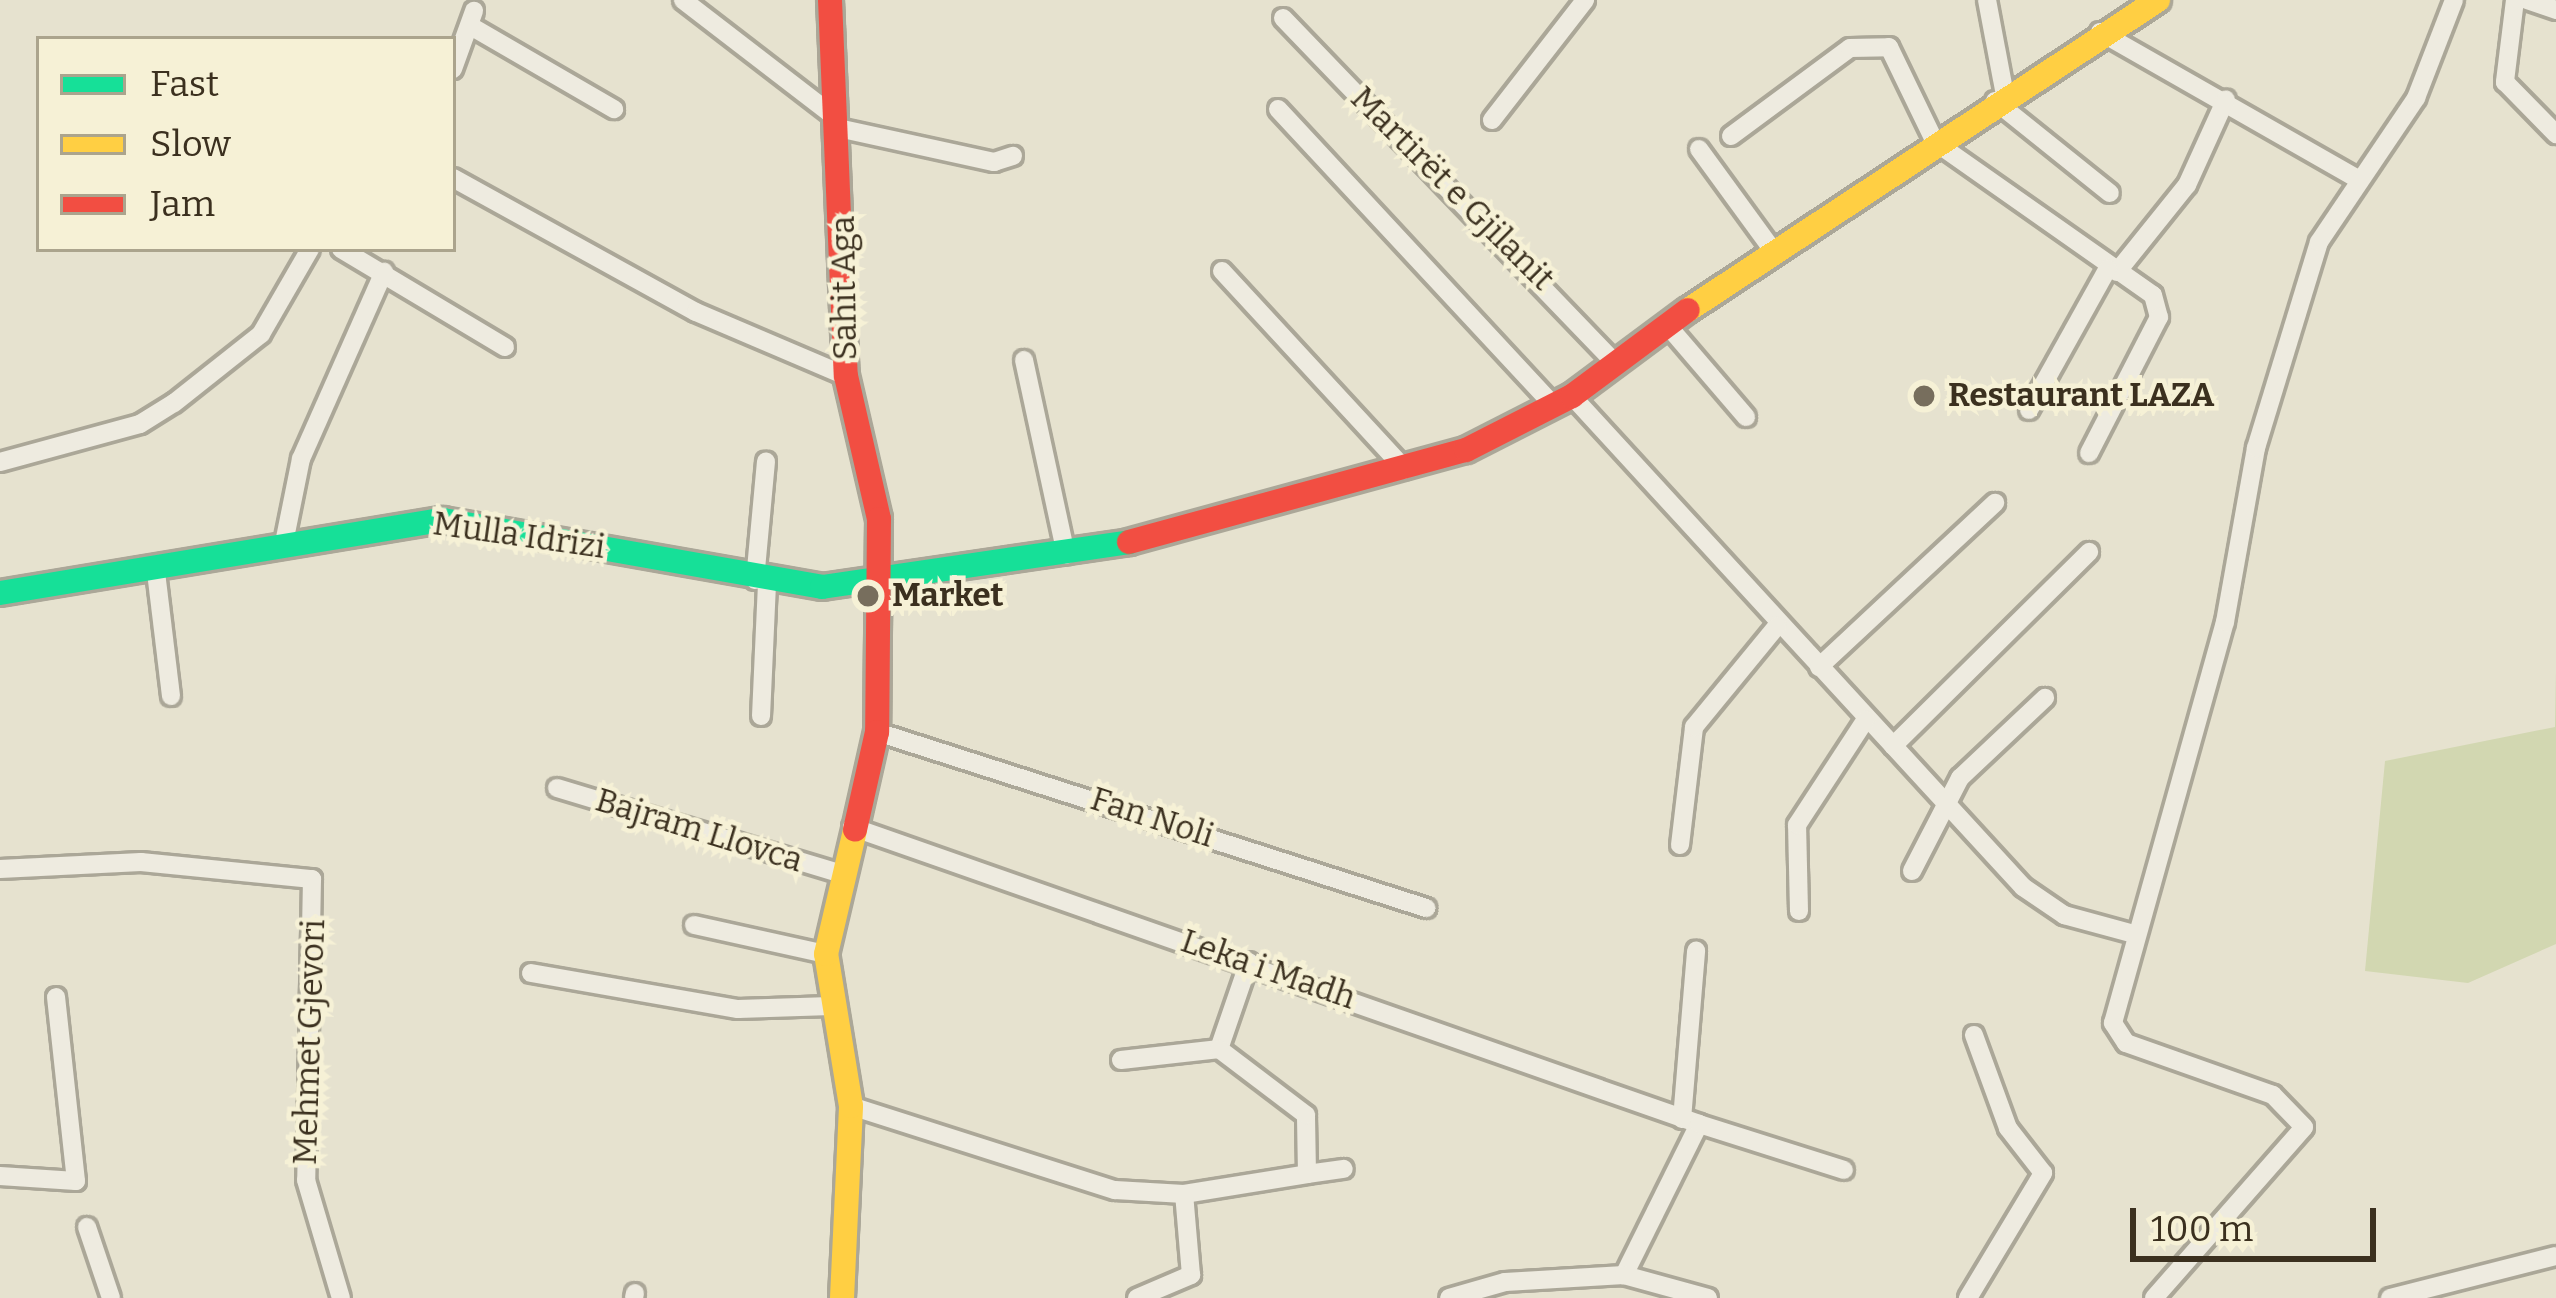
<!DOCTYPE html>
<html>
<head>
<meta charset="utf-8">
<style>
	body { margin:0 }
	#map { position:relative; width:2556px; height:1298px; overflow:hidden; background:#e6e2cf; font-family:Bitter,serif }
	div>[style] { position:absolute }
	.green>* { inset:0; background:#d2d7b1 }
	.roads { filter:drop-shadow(3px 0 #aba798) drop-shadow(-3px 0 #aba798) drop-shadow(0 3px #aba798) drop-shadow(0 -3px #aba798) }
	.street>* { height:18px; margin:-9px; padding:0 9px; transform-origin:9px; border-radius:9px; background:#eeebe0 }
	.fast>* { height:24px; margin:-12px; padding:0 12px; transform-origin:12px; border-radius:12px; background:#16e098 }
	.slow>* { height:24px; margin:-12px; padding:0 12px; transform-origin:12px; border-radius:12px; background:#ffcf43 }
	.jam>* { height:24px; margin:-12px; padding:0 12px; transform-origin:12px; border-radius:12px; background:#f24e42 }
	.dots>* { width:33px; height:33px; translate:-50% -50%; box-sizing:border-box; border:6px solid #f6f1d6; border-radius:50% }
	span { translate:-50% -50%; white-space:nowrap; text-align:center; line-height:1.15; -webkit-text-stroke:9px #f6f1d6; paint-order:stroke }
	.street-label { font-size:33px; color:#3b301f }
	.poi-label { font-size:33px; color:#3b301f; font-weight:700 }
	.left { translate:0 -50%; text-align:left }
	.legend { position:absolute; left:36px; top:36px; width:420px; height:216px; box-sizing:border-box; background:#f6f1d6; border:3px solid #aba48d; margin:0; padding:15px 21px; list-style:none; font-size:36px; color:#3b301f }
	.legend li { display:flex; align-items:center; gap:24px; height:60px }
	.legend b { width:60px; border:3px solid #aba48d }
	.scale { position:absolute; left:2130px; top:1208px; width:246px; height:54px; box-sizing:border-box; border:6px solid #3b301f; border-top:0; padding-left:15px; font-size:36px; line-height:42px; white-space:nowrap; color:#3b301f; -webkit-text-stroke:9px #f6f1d6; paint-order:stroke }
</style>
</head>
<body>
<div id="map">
	<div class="green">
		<i style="clip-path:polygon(2556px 671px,2556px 944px,2468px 983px,2365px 971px,2385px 761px,2555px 727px)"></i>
	</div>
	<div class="roads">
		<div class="street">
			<i style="left:683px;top:0;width:192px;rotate:37.6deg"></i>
			<i style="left:1987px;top:0;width:97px;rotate:79.3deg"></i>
			<i style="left:2515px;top:0;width:83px;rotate:97deg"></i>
			<i style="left:2505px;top:82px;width:73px;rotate:45.6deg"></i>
			<i style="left:2527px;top:0;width:31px;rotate:19deg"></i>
			<i style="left:1283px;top:18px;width:480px;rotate:46.1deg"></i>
			<i style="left:474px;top:28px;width:162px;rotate:30.1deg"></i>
			<i style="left:2100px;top:32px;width:295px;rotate:29.7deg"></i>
			<i style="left:453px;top:69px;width:62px;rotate:-70.1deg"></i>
			<i style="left:1995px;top:101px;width:147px;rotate:38.7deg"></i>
			<i style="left:1278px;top:109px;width:404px;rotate:47.1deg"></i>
			<i style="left:1492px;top:120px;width:152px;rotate:-52.2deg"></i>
			<i style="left:838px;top:128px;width:160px;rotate:12.3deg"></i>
			<i style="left:994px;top:162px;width:20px;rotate:-18deg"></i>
			<i style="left:1731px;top:136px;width:148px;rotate:-36.5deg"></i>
			<i style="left:1850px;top:48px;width:39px;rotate:-1deg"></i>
			<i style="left:1889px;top:47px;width:106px;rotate:64.2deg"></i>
			<i style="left:1935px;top:142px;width:266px;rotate:35.1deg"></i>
			<i style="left:2153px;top:295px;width:23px;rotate:75deg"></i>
			<i style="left:2159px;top:317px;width:153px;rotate:117.2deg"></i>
			<i style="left:1699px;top:149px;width:124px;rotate:53.9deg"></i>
			<i style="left:453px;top:178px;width:277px;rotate:28.9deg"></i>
			<i style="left:696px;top:312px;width:163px;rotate:23.1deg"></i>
			<i style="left:341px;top:249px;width:191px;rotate:30.9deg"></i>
			<i style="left:1222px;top:271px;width:270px;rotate:47.3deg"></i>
			<i style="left:2117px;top:272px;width:112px;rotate:-51.2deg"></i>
			<i style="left:2187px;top:185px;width:94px;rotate:-65.6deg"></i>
			<i style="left:1668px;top:326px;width:120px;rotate:49.4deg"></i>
			<i style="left:1024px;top:360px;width:199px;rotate:77.8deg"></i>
			<i style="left:1572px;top:396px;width:667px;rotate:47.43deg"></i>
			<i style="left:2023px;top:887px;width:50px;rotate:34.3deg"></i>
			<i style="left:2064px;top:915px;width:73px;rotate:15.2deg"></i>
			<i style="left:2029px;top:410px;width:162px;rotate:-60.9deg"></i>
			<i style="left:0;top:462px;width:145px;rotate:-15.2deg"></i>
			<i style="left:140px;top:424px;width:40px;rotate:-32deg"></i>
			<i style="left:174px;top:403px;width:111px;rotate:-38.4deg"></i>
			<i style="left:261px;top:334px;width:98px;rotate:-60deg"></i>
			<i style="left:283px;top:548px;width:91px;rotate:-78.6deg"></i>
			<i style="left:301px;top:459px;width:205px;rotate:-66.1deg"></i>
			<i style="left:156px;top:572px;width:125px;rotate:83.1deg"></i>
			<i style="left:755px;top:580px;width:119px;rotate:-84.7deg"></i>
			<i style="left:1819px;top:667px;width:241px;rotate:-43deg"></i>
			<i style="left:761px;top:716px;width:134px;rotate:-87.4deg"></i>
			<i style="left:877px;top:732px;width:577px;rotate:17.77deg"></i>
			<i style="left:1893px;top:746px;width:276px;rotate:-44.7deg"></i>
			<i style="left:557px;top:788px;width:297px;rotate:16.8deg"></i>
			<i style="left:852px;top:827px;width:898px;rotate:19.32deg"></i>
			<i style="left:1699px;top:1124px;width:169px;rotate:116.4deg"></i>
			<i style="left:1624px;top:1275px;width:119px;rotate:176.6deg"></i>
			<i style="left:1505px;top:1282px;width:58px;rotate:164.1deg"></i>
			<i style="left:1680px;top:845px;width:119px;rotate:-83.2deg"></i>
			<i style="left:1694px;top:727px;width:131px;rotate:-50.6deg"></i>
			<i style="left:0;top:869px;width:141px;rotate:-2.8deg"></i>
			<i style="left:141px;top:862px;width:172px;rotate:5.7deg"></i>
			<i style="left:312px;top:879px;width:301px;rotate:91.1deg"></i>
			<i style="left:306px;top:1180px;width:123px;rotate:73.5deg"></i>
			<i style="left:1912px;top:871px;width:105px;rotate:-62.7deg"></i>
			<i style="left:1960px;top:778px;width:117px;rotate:-43.3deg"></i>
			<i style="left:1799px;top:911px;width:86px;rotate:-91.3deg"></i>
			<i style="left:1797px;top:825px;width:126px;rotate:-56.9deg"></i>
			<i style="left:694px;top:925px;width:135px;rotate:12.4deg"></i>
			<i style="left:531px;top:973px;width:210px;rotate:9.9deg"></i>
			<i style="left:738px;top:1009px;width:93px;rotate:-1.8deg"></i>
			<i style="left:1121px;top:1060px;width:99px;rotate:-6.4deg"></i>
			<i style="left:1219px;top:1049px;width:92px;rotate:-71deg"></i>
			<i style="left:851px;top:1106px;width:277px;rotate:17.7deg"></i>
			<i style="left:1115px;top:1190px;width:69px;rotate:3.3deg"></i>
			<i style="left:1184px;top:1194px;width:125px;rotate:-9.2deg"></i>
			<i style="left:1307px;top:1174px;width:59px;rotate:-91deg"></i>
			<i style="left:1306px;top:1115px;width:109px;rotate:-142.8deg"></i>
			<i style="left:1682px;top:1119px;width:169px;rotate:-85.2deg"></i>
			<i style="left:1699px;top:1124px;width:152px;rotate:17.6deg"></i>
			<i style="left:1307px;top:1174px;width:37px;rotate:-8deg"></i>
			<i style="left:0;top:1176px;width:76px;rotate:3.8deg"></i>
			<i style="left:76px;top:1181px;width:185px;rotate:-96.2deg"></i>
			<i style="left:87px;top:1227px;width:75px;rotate:71.3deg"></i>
			<i style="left:1624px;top:1275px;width:87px;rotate:15.3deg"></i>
			<i style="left:634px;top:1298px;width:5px;rotate:-79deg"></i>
			<i style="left:1137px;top:1298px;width:59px;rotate:-23.1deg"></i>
			<i style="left:1191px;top:1275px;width:81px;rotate:-94.9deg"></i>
			<i style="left:1968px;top:1298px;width:146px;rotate:-59deg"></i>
			<i style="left:2043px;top:1173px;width:57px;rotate:-127.9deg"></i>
			<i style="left:2008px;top:1128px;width:99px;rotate:-110.1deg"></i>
			<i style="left:2154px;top:1298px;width:227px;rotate:-48.7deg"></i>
			<i style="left:2304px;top:1127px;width:45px;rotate:-134.1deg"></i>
			<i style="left:2273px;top:1095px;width:156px;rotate:-160.5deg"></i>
			<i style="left:2126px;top:1043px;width:24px;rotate:-123deg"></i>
			<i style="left:2113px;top:1023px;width:416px;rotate:-74.4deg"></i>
			<i style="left:2225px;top:622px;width:177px;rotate:-79.9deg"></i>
			<i style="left:2256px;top:448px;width:215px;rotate:-73deg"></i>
			<i style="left:2319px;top:242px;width:174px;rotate:-56deg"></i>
			<i style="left:2416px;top:98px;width:105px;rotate:-68.8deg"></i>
			<i style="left:2390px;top:1298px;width:171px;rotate:-14.2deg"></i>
		</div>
		<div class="fast">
			<i style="left:0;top:593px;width:449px;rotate:-9.4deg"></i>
			<i style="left:443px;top:520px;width:385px;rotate:10deg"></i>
			<i style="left:822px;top:587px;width:310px;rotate:-8.3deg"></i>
		</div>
		<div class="slow">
			<i style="left:1688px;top:310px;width:563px;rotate:-33.41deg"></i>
			<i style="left:842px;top:1298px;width:192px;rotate:-87.3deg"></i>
			<i style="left:851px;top:1106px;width:154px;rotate:-99.3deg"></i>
			<i style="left:826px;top:954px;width:127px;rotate:-76.8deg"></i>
		</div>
		<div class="jam">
			<i style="left:830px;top:0;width:376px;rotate:87.6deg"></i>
			<i style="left:846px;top:376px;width:147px;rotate:77deg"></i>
			<i style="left:879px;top:519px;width:213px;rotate:90.5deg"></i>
			<i style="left:877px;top:732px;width:100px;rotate:102.7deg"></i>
			<i style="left:1129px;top:542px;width:349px;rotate:-15.3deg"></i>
			<i style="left:1466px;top:450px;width:119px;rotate:-27deg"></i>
			<i style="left:1572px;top:396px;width:144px;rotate:-36.6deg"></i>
		</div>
	</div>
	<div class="dots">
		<i style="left:1924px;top:396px;background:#776e5d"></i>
		<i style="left:868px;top:596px;background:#776e5d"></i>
	</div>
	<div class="street-label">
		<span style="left:1452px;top:189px;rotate:45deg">Martirët e Gjilanit</span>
		<span style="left:845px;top:288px;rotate:-91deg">Sahit Aga</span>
		<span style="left:519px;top:536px;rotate:8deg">Mulla Idrizi</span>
		<span style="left:1152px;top:818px;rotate:18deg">Fan Noli</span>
		<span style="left:699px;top:831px;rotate:17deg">Bajram Llovca</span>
		<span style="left:1268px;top:970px;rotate:19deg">Leka i Madh</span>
		<span style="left:310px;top:1042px;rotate:-88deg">Mehmet Gjevori</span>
	</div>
	<div class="poi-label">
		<span class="left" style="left:1948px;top:396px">Restaurant LAZA</span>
		<span class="left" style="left:892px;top:596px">Market</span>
	</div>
	<ul class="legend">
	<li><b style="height:15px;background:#16e098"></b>Fast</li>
	<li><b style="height:15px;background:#ffcf43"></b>Slow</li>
	<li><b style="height:15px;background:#f24e42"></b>Jam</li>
	</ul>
	<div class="scale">100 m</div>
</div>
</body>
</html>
